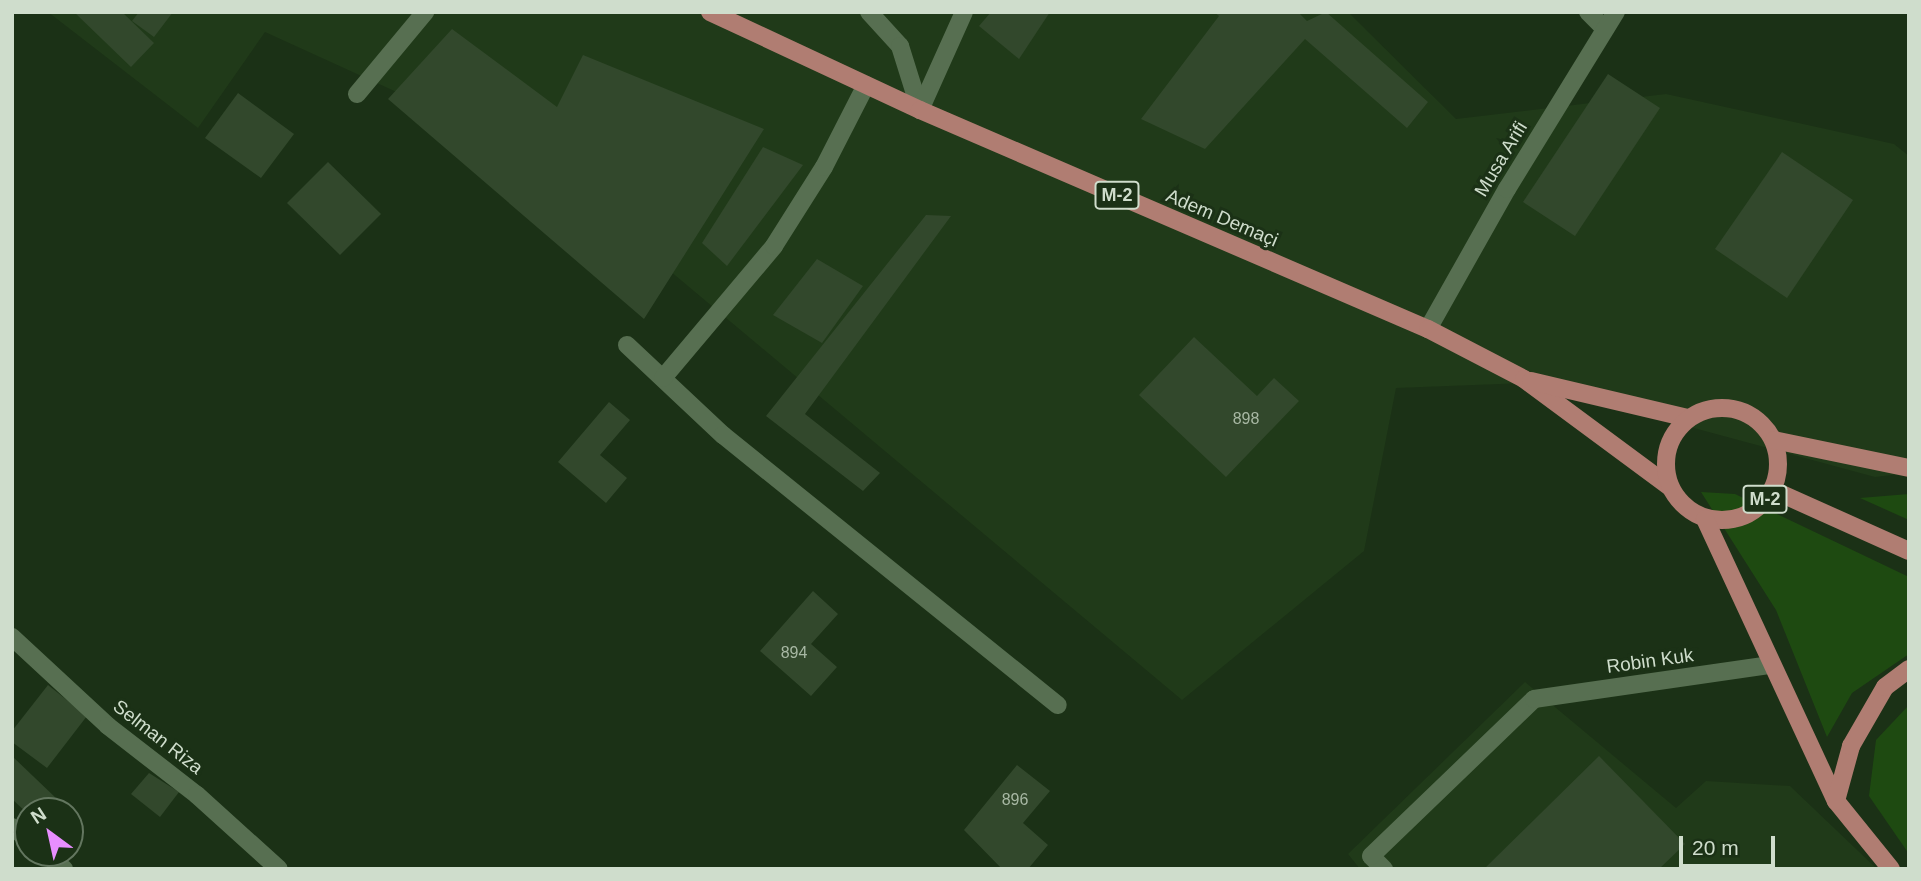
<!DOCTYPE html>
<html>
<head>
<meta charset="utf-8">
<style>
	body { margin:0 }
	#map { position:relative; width:1921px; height:881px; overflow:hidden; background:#1b3116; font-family:Helvetica,sans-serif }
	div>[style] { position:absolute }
	.built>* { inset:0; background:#203a19 }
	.green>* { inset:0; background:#1e4a11 }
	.building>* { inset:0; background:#32482c }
	.minor>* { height:18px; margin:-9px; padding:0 9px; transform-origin:9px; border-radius:9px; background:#576f51 }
	.major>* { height:18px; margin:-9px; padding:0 9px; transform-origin:9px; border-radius:9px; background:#b07d72 }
	.major>.ring { margin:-9px; padding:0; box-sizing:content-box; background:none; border:18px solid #b07d72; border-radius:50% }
	span { translate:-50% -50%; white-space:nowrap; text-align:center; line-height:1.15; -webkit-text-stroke:6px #1b3116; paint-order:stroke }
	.number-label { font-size:16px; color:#a8b8a4 }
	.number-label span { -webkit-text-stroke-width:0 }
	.shield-label span { padding:2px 5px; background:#1b3116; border:2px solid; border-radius:5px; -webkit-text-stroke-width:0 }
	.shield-label { font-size:18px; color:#cfddcc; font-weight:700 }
	.street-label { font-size:19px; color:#cfddcc }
	.frame { position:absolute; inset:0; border:14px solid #cfddcc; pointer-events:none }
	.north { position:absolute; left:14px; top:797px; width:70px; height:70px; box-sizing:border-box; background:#1b3116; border:2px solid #63765f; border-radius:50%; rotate:327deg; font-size:19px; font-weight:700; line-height:28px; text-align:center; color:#cfddcc }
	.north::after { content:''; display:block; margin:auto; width:24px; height:32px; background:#e88eff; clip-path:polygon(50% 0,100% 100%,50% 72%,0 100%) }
	.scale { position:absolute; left:1679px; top:836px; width:96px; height:32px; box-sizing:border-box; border:4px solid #cfddcc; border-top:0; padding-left:9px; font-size:21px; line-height:24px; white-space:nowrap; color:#cfddcc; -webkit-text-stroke:5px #1b3116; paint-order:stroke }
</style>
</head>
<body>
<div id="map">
	<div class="built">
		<i style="clip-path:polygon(48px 12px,1348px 12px,1456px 119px,1666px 94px,1894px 144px,1909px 156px,1909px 473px,1875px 477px,1527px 383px,1396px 388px,1364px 551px,1182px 700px,528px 152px,265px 32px,198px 128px)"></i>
		<i style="clip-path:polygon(1525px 682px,1676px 808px,1706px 781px,1790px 786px,1877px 869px,1360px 869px,1348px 854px)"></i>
	</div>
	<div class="green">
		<i style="clip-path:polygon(1701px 492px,1735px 494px,1909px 577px,1909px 654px,1852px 693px,1827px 737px,1776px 610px)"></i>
		<i style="clip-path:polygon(1909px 494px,1909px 520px,1860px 498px)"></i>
		<i style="clip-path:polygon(1909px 705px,1909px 854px,1869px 796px,1876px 740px)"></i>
	</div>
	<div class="building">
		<i style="clip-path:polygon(74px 12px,122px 12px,154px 43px,131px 67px)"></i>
		<i style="clip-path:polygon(139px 12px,173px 12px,154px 37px,132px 21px)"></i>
		<i style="clip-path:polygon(991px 12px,1050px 12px,1019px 59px,979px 26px)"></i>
		<i style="clip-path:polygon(1214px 12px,1298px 12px,1307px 21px,1326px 12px,1428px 102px,1407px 128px,1305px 39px,1205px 149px,1141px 119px,1219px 16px)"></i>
		<i style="clip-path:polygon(452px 29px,557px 107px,583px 55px,764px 129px,644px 319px,388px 99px)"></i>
		<i style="clip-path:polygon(1608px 74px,1660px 108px,1575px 236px,1523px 202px)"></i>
		<i style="clip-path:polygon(238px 93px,294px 134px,261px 178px,205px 138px)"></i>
		<i style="clip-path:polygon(763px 147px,803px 165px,727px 266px,702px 243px)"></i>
		<i style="clip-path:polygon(1782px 152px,1853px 200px,1787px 298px,1715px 249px)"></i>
		<i style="clip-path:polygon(328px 162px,381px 214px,340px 255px,287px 203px)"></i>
		<i style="clip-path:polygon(926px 215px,951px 216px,805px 414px,880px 473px,863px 491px,766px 416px)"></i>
		<i style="clip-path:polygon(817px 259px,863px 286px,822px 343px,773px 315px)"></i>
		<i style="clip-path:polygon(1194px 337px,1257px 396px,1274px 378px,1299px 401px,1226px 477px,1139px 395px)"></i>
		<i style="clip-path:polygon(609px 402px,630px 420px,600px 455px,627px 478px,606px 503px,558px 462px)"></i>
		<i style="clip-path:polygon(813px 591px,838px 614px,811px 644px,837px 667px,811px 696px,760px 651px)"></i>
		<i style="clip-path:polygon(48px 685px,87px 716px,47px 768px,12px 742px,12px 731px)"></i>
		<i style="clip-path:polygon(12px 756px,57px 799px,48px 811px,28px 814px,12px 799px)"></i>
		<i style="clip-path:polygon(1599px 756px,1685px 844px,1659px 869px,1484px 869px)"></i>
		<i style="clip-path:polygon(1017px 765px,1050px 791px,1023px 823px,1048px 845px,1028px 869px,1002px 869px,964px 830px)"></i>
		<i style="clip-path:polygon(149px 773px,179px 792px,160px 817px,131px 794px)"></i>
	</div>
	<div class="minor">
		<i style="left:869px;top:12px;width:46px;rotate:47.6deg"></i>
		<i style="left:900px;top:46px;width:67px;rotate:72.6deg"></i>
		<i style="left:1588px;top:12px;width:24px;rotate:45deg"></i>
		<i style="left:357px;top:94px;width:107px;rotate:-50.3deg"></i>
		<i style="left:920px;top:110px;width:107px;rotate:-65.8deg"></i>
		<i style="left:1428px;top:329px;width:161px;rotate:-60.6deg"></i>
		<i style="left:1507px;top:189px;width:208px;rotate:-58.4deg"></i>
		<i style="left:627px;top:345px;width:132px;rotate:43.2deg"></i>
		<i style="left:723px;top:435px;width:430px;rotate:38.9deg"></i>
		<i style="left:663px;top:378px;width:172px;rotate:-49.9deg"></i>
		<i style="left:774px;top:246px;width:93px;rotate:-57.7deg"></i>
		<i style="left:824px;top:167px;width:92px;rotate:-62.9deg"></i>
		<i style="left:12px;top:637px;width:131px;rotate:42.8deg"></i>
		<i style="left:108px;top:726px;width:113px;rotate:37.8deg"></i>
		<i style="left:197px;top:795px;width:110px;rotate:42.1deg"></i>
		<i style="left:12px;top:827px;width:20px;rotate:37deg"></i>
		<i style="left:45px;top:853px;width:25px;rotate:40deg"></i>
		<i style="left:1384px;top:869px;width:18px;rotate:-135deg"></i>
		<i style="left:1371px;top:856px;width:226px;rotate:-43.9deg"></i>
		<i style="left:1534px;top:699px;width:239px;rotate:-8.2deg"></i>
	</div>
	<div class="major">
		<i style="left:710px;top:12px;width:232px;rotate:25deg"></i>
		<i style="left:920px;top:110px;width:553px;rotate:23.32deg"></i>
		<i style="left:1428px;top:329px;width:108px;rotate:27.5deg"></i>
		<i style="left:1524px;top:379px;width:182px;rotate:36.5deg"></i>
		<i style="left:1531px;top:381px;width:161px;rotate:13.3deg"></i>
		<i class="ring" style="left:1666px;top:408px;width:94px;height:94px"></i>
		<i style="left:1774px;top:440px;width:138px;rotate:11.7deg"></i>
		<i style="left:1773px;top:490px;width:149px;rotate:24.2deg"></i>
		<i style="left:1705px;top:519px;width:311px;rotate:65.1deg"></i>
		<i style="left:1836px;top:801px;width:87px;rotate:51deg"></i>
		<i style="left:1836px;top:801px;width:57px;rotate:-74.7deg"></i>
		<i style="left:1851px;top:746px;width:68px;rotate:-60deg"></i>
		<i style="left:1885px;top:687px;width:30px;rotate:-37deg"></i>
	</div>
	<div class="number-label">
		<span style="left:1246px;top:419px">898</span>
		<span style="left:794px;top:653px">894</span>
		<span style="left:1015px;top:800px">896</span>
	</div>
	<div class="shield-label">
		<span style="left:1117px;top:195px">M-2</span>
		<span style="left:1765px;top:499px">M-2</span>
	</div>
	<div class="street-label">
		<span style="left:1501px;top:159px;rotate:-59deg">Musa Arifi</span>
		<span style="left:1222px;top:218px;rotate:23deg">Adem Demaçi</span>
		<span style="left:1650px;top:661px;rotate:-8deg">Robin Kuk</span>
		<span style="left:158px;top:737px;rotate:38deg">Selman Riza</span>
	</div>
	<div class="frame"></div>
	<div class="north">N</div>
	<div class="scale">20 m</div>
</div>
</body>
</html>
